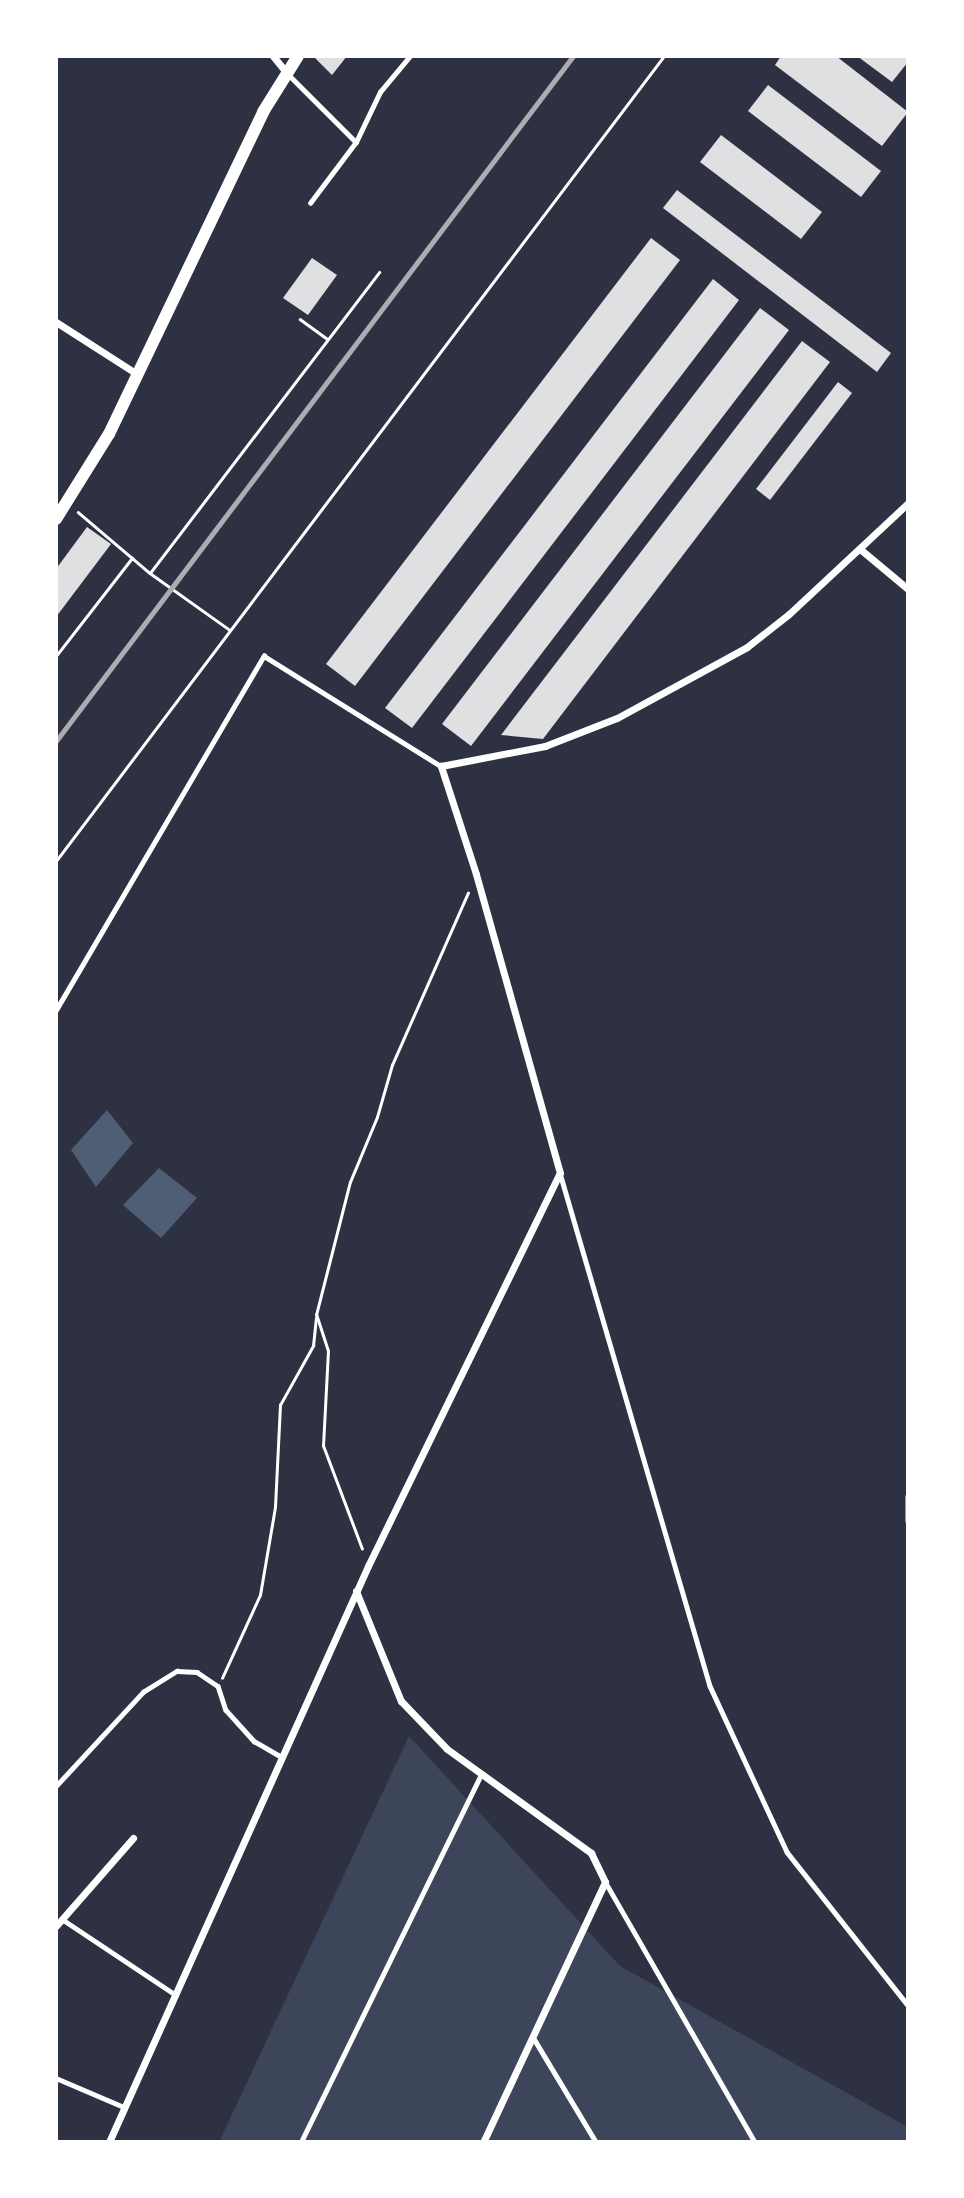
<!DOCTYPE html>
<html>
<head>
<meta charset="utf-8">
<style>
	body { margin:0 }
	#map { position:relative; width:964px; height:2198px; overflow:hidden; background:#2d3142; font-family:"Roboto Condensed",sans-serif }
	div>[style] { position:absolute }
	.green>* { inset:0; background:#3c4559 }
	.water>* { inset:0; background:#4f5d75 }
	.building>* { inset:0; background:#e0e0e3 }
	.path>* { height:2.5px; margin:-1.25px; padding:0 1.25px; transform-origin:1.25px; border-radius:1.25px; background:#fff }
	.service>* { height:4.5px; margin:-2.25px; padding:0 2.25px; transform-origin:2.25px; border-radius:2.25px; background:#fff }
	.minor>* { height:7px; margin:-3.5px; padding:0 3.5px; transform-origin:3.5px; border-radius:3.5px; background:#fff }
	.secondary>* { height:12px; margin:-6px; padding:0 6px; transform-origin:6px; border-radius:6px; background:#fff }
	.rail>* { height:5px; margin:-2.5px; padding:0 2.5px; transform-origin:2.5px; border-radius:2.5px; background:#abadb3 }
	span { translate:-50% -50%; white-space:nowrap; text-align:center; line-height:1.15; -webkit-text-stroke:7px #fff; paint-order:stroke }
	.frame { position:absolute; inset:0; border:58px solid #fff; pointer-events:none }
</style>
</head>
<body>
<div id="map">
	<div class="green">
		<i style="clip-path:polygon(409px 1736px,620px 1966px,908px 2127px,908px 2142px,219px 2142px)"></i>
	</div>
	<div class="water">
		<i style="clip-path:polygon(107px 1110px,133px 1143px,96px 1187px,71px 1150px)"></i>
		<i style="clip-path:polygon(159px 1168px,197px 1198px,161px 1238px,123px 1205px)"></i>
	</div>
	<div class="building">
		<i style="clip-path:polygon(313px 56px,347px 56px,332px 75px)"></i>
		<i style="clip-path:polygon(781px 56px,836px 56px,908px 112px,882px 146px,775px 65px)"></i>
		<i style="clip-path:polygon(857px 56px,908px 56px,908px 62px,892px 82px)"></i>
		<i style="clip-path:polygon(768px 85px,881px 171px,861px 197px,748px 111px)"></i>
		<i style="clip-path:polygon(721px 135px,822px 212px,801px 239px,700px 162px)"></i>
		<i style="clip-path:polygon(677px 190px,891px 353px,877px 372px,663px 208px)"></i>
		<i style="clip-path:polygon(651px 238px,680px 260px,355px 686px,326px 664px)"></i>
		<i style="clip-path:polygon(312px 258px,337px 275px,308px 315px,283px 298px)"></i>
		<i style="clip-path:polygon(713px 279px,739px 300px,412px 728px,385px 708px)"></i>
		<i style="clip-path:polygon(760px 308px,789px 330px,471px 746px,442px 724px)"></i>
		<i style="clip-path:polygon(802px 341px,830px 362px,543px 739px,501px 735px)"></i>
		<i style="clip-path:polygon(838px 382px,852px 393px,770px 500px,756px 489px)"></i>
		<i style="clip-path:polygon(87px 527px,111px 544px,56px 617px,56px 569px)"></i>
	</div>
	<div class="path">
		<i style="left:300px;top:319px;width:34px;rotate:36deg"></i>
		<i style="left:78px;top:512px;width:94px;rotate:40.3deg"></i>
		<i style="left:150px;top:573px;width:378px;rotate:-52.7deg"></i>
		<i style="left:150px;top:573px;width:98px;rotate:35.5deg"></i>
		<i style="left:56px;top:656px;width:124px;rotate:-52.2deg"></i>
		<i style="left:56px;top:861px;width:1009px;rotate:-52.94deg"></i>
		<i style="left:362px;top:1549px;width:110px;rotate:-110.7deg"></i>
		<i style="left:323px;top:1446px;width:95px;rotate:-87deg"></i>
		<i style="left:328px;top:1351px;width:38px;rotate:-108deg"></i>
		<i style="left:316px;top:1315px;width:137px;rotate:-75.7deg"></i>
		<i style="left:350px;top:1182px;width:70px;rotate:-67.4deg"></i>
		<i style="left:377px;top:1117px;width:54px;rotate:-73.9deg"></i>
		<i style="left:392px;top:1065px;width:188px;rotate:-66.2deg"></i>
		<i style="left:222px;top:1678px;width:91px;rotate:-65.4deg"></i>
		<i style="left:260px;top:1595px;width:89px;rotate:-80.3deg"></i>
		<i style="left:275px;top:1507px;width:102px;rotate:-87.2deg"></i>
		<i style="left:280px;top:1405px;width:68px;rotate:-60.8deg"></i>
		<i style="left:313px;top:1346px;width:28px;rotate:-84deg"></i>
	</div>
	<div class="service">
		<i style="left:289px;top:75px;width:95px;rotate:45deg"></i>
		<i style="left:310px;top:203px;width:76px;rotate:-53deg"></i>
		<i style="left:356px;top:142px;width:55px;rotate:-64.4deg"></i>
		<i style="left:380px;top:92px;width:47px;rotate:-50.2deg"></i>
		<i style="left:56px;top:1010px;width:411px;rotate:-59.6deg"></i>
		<i style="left:264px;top:656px;width:208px;rotate:31.9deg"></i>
		<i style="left:560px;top:1173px;width:534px;rotate:73.7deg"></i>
		<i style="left:710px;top:1686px;width:183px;rotate:65.1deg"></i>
		<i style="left:787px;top:1852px;width:195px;rotate:51.7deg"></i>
		<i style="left:908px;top:1496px;width:25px;rotate:90deg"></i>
		<i style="left:56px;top:1786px;width:128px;rotate:-47.2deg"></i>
		<i style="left:143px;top:1692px;width:40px;rotate:-32deg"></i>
		<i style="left:177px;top:1671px;width:20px;rotate:3deg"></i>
		<i style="left:197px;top:1672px;width:25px;rotate:34deg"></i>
		<i style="left:218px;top:1686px;width:25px;rotate:72deg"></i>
		<i style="left:226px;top:1710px;width:42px;rotate:47.9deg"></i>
		<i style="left:254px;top:1741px;width:30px;rotate:30deg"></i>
		<i style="left:606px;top:1883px;width:299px;rotate:60.1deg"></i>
		<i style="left:62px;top:1919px;width:137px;rotate:33.7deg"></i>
		<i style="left:533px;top:2037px;width:122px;rotate:59deg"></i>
		<i style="left:56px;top:2078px;width:74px;rotate:23.1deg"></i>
		<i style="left:301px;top:2142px;width:410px;rotate:-63.9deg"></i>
	</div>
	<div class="minor">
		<i style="left:273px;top:56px;width:21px;rotate:51deg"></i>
		<i style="left:56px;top:322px;width:96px;rotate:32.7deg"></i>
		<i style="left:860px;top:549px;width:62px;rotate:39.8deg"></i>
		<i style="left:356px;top:1591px;width:119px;rotate:67.8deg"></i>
		<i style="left:401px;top:1701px;width:66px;rotate:46.2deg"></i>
		<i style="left:447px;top:1749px;width:178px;rotate:35.8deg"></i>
		<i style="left:591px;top:1853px;width:32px;rotate:64deg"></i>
		<i style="left:605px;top:1882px;width:287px;rotate:115.1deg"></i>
		<i style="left:56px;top:1926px;width:117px;rotate:-48.8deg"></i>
		<i style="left:109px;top:2142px;width:632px;rotate:-65.79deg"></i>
		<i style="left:368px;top:1566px;width:437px;rotate:-64deg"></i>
		<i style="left:560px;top:1173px;width:311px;rotate:-105.7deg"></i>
		<i style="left:476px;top:874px;width:114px;rotate:-108deg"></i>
		<i style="left:441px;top:766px;width:106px;rotate:-10.9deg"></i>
		<i style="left:545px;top:746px;width:77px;rotate:-21.3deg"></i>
		<i style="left:617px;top:718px;width:148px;rotate:-28.6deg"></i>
		<i style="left:747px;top:647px;width:53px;rotate:-38.2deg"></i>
		<i style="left:789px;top:614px;width:163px;rotate:-43deg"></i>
	</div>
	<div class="secondary">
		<i style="left:56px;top:519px;width:100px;rotate:-58.1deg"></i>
		<i style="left:109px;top:434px;width:357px;rotate:-64.4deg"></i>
		<i style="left:263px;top:112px;width:66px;rotate:-58deg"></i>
	</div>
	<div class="rail">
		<i style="left:56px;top:741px;width:858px;rotate:-52.96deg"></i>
	</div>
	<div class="frame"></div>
</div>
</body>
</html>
